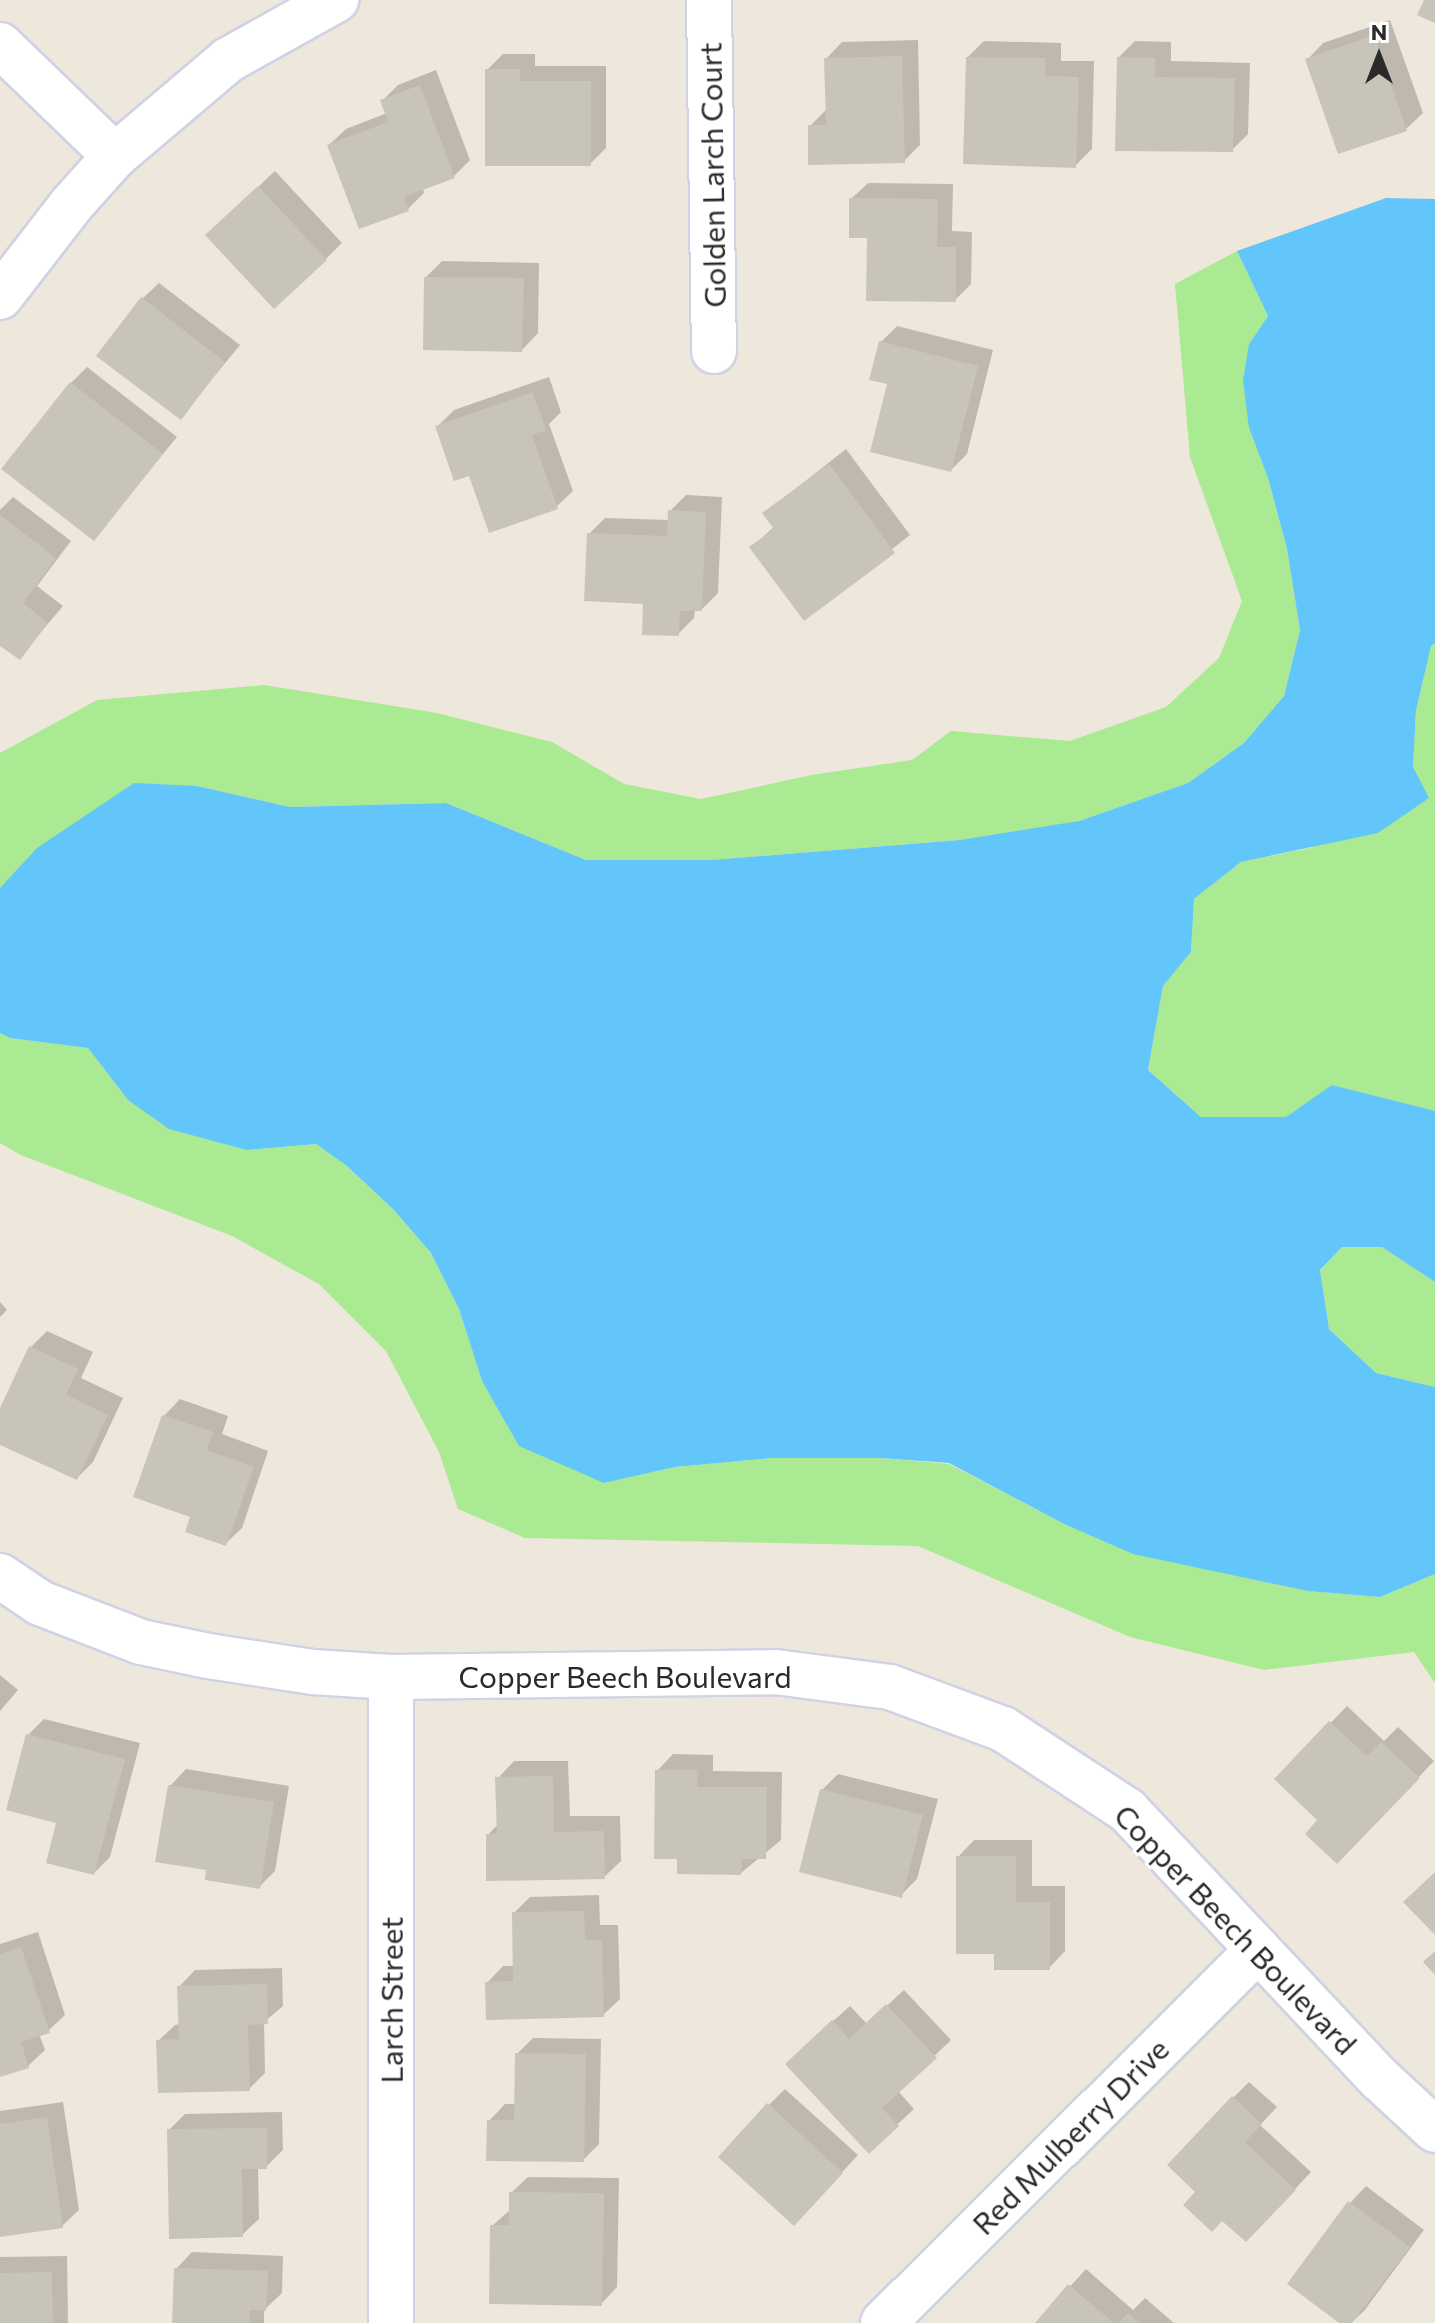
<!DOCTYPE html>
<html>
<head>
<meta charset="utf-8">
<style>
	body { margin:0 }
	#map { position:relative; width:1435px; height:2323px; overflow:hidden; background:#eee7db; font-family:Commissioner,sans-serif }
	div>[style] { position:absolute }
	.green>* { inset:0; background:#a9ea92 }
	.water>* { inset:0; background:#63c6fa }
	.shadow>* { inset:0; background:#0003 }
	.building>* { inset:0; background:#c9c4ba }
	.roads { filter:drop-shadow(2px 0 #d0d2e5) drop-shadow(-2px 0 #d0d2e5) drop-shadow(0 2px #d0d2e5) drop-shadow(0 -2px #d0d2e5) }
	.minor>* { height:44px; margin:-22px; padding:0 22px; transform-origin:22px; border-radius:22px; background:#fff }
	span { translate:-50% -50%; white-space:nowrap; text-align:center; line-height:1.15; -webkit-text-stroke:6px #fff; paint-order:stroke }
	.street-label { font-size:30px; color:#2a2a2a }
	.north { position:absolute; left:1339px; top:16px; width:80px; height:80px; -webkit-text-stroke:6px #fff; paint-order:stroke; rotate:0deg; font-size:22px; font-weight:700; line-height:32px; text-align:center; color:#2a2a2a }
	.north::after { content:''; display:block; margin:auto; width:28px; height:36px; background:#2a2a2a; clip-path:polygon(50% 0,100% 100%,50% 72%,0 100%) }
</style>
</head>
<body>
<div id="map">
	<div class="green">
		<i style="clip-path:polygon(1237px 251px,1268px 316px,1249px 344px,1249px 428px,1268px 478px,1287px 549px,1300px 630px,1284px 696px,1244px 743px,1188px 783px,1079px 821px,1029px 831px,960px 840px,711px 860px,586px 860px,446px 803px,290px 807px,197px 786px,0 888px,0 753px,97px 700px,264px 685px,437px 713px,552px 742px,624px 784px,701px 799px,812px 775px,912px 760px,951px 731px,1070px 741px,1166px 707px,1219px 658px,1242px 601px,1190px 457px,1175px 284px)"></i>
		<i style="clip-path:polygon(1435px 643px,1435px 1111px,1332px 1086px,1286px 1117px,1201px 1117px,1148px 1070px,1163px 986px,1191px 952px,1194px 899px,1241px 862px,1310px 848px,1428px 798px,1413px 768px,1416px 711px,1431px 645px)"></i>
		<i style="clip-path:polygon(0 1033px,10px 1038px,88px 1048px,128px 1100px,247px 1150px,316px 1144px,347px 1166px,394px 1210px,431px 1253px,459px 1309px,482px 1381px,604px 1483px,675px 1467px,772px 1458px,880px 1458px,949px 1464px,1062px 1523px,1240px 1575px,1308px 1591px,1380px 1597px,1435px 1574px,1435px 1683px,1414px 1652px,1264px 1670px,1130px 1637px,918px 1546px,525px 1538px,458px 1509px,439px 1452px,386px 1351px,319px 1284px,232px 1236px,21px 1155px,0 1143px)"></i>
		<i style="clip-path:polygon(1342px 1247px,1382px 1247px,1435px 1282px,1435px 1387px,1376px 1373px,1329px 1329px,1320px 1270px)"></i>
	</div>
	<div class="water">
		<i style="clip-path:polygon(1386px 198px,1435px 199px,1435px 643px,1431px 646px,1416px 711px,1413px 767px,1429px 798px,1378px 833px,1241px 862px,1194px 899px,1191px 952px,1163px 986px,1148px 1070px,1201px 1117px,1286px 1117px,1332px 1085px,1435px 1111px,1435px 1282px,1382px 1247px,1342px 1247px,1320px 1270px,1329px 1329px,1376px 1373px,1435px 1387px,1435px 1574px,1380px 1597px,1308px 1591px,1133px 1554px,1062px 1523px,949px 1463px,880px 1458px,772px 1458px,675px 1467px,604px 1483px,519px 1446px,482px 1381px,459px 1309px,431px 1253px,394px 1210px,347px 1166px,316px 1144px,247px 1150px,169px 1129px,128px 1100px,88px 1048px,10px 1038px,0 1033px,0 888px,37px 848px,134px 783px,197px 786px,290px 807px,446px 803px,586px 860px,711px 860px,960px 840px,1079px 821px,1188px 783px,1244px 743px,1284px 696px,1300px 630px,1287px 549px,1268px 478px,1249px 428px,1243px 381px,1249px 344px,1268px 316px,1237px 251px)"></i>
	</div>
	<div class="shadow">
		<i style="clip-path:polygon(1390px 20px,1423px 113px,1406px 129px,1339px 152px,1307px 60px,1323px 43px)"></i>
		<i style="clip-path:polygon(918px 40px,920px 145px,904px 161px,810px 126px,826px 110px,826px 59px,842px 42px)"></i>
		<i style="clip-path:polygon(984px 41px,1061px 43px,1061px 61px,1094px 61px,1092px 149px,1076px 165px,968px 57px)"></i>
		<i style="clip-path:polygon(1135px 41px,1171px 42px,1171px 61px,1250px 63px,1248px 134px,1232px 150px,1119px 57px)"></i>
		<i style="clip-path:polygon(503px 54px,535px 54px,535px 66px,606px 66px,606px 148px,590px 164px,487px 70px)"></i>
		<i style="clip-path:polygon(436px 70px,470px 160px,454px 176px,423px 188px,424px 193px,408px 209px,329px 145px,346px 129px,387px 113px,382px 101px,398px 85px)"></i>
		<i style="clip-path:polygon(275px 171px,342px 243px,326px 259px,224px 219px)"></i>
		<i style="clip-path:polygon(868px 183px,953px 184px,952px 231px,972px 232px,971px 284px,955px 300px,869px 236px,851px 199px)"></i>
		<i style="clip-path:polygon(442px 261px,539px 263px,538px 333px,522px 350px,426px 277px)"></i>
		<i style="clip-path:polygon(159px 283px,240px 345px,180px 418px,142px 299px)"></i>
		<i style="clip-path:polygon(897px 326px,993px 350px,967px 454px,951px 470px,889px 383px,881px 342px)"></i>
		<i style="clip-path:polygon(87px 367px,177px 437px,94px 538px,71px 383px)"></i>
		<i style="clip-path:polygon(549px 377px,561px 412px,549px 424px,573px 491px,556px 507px,470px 473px,437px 427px,454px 410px)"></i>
		<i style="clip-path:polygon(846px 449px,910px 535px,804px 618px,752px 547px,775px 526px,765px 513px)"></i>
		<i style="clip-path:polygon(686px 495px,722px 497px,718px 593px,702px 609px,695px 609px,694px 618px,678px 634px,645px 602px,589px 534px,605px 518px,669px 520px,670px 511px)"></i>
		<i style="clip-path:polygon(13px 497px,71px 541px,37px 586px,63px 606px,19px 658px,0 643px,0 510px)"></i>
		<i style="clip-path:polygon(0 1302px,7px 1310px,0 1317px)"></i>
		<i style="clip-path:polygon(47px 1331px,93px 1352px,81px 1378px,123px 1398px,93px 1462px,77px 1478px,0 1443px,0 1413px,31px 1347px)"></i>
		<i style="clip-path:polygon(180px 1399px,228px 1416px,222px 1434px,268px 1451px,242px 1528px,225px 1544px,193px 1516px,136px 1496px,164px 1416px)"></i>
		<i style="clip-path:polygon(0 1675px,18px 1690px,0 1711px)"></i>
		<i style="clip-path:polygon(1347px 1706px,1384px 1741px,1398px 1727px,1434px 1761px,1353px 1846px,1276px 1779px)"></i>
		<i style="clip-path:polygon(44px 1719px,140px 1743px,110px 1857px,94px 1873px,58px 1821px,28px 1735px)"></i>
		<i style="clip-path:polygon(673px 1754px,713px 1755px,713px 1771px,782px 1772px,781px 1840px,741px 1873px,679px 1857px,657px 1771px)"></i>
		<i style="clip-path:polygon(514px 1761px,568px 1761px,570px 1816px,620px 1816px,621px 1861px,604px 1877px,488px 1835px,498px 1824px,498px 1778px)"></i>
		<i style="clip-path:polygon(186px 1769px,289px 1786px,275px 1871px,259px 1887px,170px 1786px)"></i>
		<i style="clip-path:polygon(838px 1774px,938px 1799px,917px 1879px,901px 1895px,822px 1790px)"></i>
		<i style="clip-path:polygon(974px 1840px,1032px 1840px,1032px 1886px,1065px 1886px,1065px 1951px,1049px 1968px,996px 1952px,958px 1857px)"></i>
		<i style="clip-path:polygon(599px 1895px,600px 1925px,618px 1925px,620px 1999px,603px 2015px,487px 1983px,503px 1966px,515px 1966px,514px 1913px,530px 1897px)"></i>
		<i style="clip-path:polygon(38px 1932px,65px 2015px,48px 2031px,39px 2034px,45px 2050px,28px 2066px,0 2075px,0 1944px)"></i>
		<i style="clip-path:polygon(282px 1968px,283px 2006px,264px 2022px,265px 2073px,249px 2089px,158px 2041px,175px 2025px,180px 2024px,179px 1987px,195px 1970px)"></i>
		<i style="clip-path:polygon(904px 1990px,951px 2040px,898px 2091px,914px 2109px,869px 2151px,803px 2048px,850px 2006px,867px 2024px)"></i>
		<i style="clip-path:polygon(533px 2038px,601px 2039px,599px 2144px,583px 2160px,489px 2121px,505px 2104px,516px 2104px,517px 2054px)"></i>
		<i style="clip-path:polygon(1249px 2082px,1277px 2107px,1260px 2125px,1311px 2172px,1262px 2224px,1198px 2192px,1233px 2098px)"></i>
		<i style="clip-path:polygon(785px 2089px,858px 2155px,810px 2207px,769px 2105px)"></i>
		<i style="clip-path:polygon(63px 2102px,79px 2210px,62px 2226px,0 2235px,0 2111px)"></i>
		<i style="clip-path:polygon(282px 2112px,283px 2150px,266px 2167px,258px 2167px,259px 2219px,242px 2235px,169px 2130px,185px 2114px)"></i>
		<i style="clip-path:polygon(528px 2177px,619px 2178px,617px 2287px,601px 2304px,492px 2226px,511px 2209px,511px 2193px)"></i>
		<i style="clip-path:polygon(1366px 2186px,1424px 2230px,1364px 2311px,1351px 2323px,1343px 2323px,1350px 2203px)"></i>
		<i style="clip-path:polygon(192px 2252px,283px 2256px,282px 2293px,264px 2310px,264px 2323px,174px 2323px,176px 2269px)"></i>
		<i style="clip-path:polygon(67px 2256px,68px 2323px,0 2323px,0 2257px)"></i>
		<i style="clip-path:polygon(1086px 2269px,1133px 2310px,1145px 2298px,1174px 2323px,1037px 2323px)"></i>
	</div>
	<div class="building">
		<i style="clip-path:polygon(1424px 0,1435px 0,1435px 23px,1417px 15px)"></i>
		<i style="clip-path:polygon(1374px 35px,1407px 131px,1338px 154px,1305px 59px)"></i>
		<i style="clip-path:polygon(902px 56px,905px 163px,808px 165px,808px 125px,826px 125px,824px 58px)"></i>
		<i style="clip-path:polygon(966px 57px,1046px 58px,1045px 76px,1079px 77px,1076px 168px,963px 164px)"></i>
		<i style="clip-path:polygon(1117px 57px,1155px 58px,1155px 77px,1235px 78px,1233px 152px,1115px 151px)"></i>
		<i style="clip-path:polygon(485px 69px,520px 69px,520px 81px,591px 81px,591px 166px,485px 166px)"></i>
		<i style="clip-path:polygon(420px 85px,455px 178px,404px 197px,409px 211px,359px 229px,327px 145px,388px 122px,380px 100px)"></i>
		<i style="clip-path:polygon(258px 186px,327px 260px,274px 309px,205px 235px)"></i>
		<i style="clip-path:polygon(849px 198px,938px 199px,937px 247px,956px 247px,956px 302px,866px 301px,867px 238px,849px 238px)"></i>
		<i style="clip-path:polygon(424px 277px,524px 278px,522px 352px,423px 350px)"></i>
		<i style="clip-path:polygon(141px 297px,225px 362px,181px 420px,96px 356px)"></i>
		<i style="clip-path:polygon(879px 341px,978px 366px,951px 472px,870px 452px,887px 384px,869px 380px)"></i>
		<i style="clip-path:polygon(70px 382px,163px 454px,94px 541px,1px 469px)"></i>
		<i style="clip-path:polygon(533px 392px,546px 430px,532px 435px,558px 509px,489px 533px,469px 476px,454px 481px,435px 426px)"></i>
		<i style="clip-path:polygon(829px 464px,895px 553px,804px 621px,749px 547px,774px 529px,762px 513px)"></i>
		<i style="clip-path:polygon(668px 510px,706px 512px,702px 611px,680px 611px,679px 636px,642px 635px,643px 604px,584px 601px,587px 533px,667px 536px)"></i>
		<i style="clip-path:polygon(0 515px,56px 558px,23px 603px,48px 623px,20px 660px,0 646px)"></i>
		<i style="clip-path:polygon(29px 1346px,78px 1369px,66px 1395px,108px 1415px,77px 1480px,0 1445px,0 1408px)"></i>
		<i style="clip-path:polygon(162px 1415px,213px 1432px,207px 1450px,254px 1467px,226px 1546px,185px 1532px,190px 1517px,133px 1497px)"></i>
		<i style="clip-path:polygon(1329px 1721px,1367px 1756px,1381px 1742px,1420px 1778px,1337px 1864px,1305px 1834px,1317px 1820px,1274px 1779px)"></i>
		<i style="clip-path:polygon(26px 1734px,125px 1759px,94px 1875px,46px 1863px,56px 1823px,6px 1810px)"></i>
		<i style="clip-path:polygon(655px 1770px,698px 1770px,697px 1787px,767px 1787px,766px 1859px,742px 1859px,741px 1875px,677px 1874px,677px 1859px,654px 1859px)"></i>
		<i style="clip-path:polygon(553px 1776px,554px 1832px,604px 1831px,605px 1879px,486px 1881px,486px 1834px,497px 1834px,495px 1777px)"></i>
		<i style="clip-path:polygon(168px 1785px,274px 1802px,260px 1889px,205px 1880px,206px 1870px,155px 1862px)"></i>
		<i style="clip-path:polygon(820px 1789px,923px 1815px,902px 1898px,799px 1872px)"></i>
		<i style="clip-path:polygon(956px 1856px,1016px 1856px,1016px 1902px,1050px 1902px,1050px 1970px,994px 1970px,994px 1954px,956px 1954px)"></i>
		<i style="clip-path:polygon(1435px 1872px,1435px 1935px,1403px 1902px)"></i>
		<i style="clip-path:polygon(584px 1911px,585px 1940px,602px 1940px,604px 2017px,486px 2020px,485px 1982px,513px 1981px,512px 1912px)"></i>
		<i style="clip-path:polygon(21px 1947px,50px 2033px,21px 2042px,29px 2068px,0 2077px,0 1954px)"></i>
		<i style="clip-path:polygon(1435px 1951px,1435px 1975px,1423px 1962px)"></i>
		<i style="clip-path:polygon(267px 1984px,268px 2024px,248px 2025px,250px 2091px,158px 2093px,156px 2040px,179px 2039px,177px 1986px)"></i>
		<i style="clip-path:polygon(886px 2004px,937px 2058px,882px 2108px,899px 2126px,869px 2154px,785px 2064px,832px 2020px,849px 2039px)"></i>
		<i style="clip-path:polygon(515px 2053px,586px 2054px,584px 2162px,486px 2161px,487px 2120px,514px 2120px)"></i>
		<i style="clip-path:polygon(1232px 2096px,1262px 2124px,1245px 2142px,1296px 2190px,1246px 2242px,1222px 2221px,1212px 2232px,1183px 2205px,1195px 2192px,1167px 2165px)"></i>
		<i style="clip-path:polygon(767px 2103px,843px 2173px,794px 2226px,718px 2157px)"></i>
		<i style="clip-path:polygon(47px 2117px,63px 2228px,0 2237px,0 2124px)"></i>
		<i style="clip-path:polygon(267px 2128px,267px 2169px,242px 2169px,243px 2237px,169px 2239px,167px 2129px)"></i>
		<i style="clip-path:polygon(509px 2192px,604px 2193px,602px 2306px,489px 2304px,490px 2225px,509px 2225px)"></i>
		<i style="clip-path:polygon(1348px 2201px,1410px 2247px,1352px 2323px,1339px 2323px,1287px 2284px)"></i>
		<i style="clip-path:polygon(174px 2268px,268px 2271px,266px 2311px,250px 2310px,249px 2323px,172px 2323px)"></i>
		<i style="clip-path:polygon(52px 2272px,53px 2323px,0 2323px,0 2273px)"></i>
		<i style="clip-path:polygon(1068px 2284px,1114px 2323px,1035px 2323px)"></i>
		<i style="clip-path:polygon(1128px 2313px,1139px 2323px,1119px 2323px)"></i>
	</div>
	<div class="roads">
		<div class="minor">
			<i style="left:709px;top:0;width:351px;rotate:89.2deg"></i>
			<i style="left:0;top:45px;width:160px;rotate:44deg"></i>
			<i style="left:0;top:297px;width:116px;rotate:-52.3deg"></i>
			<i style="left:71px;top:205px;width:66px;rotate:-48.1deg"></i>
			<i style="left:115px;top:156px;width:148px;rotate:-40.3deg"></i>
			<i style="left:228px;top:60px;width:124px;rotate:-29.1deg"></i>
			<i style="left:0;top:1576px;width:48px;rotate:34deg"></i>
			<i style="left:40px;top:1603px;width:108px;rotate:21.1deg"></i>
			<i style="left:141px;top:1642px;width:68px;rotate:11.8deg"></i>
			<i style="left:208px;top:1656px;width:106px;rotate:8.7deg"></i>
			<i style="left:313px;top:1672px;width:78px;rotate:3.7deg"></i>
			<i style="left:391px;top:1677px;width:385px;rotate:-0.7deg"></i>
			<i style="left:776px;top:1672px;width:115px;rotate:7.5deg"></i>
			<i style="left:890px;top:1687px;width:121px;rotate:20.4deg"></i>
			<i style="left:1003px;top:1729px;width:148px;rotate:33.2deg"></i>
			<i style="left:1127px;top:1810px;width:369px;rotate:46.8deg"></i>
			<i style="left:1380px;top:2079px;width:75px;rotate:42.8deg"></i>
			<i style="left:391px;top:1677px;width:646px;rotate:90deg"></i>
			<i style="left:883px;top:2323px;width:529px;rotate:-44.85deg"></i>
		</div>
	</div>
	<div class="street-label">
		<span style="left:712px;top:175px;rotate:-91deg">Golden Larch Court</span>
		<span style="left:625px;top:1676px">Copper Beech Boulevard</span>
		<span style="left:1236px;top:1929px;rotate:46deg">Copper Beech Boulevard</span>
		<span style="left:391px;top:2000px;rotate:-90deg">Larch Street</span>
		<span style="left:1070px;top:2136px;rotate:-45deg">Red Mulberry Drive</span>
	</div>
	<div class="north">N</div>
</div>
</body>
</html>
